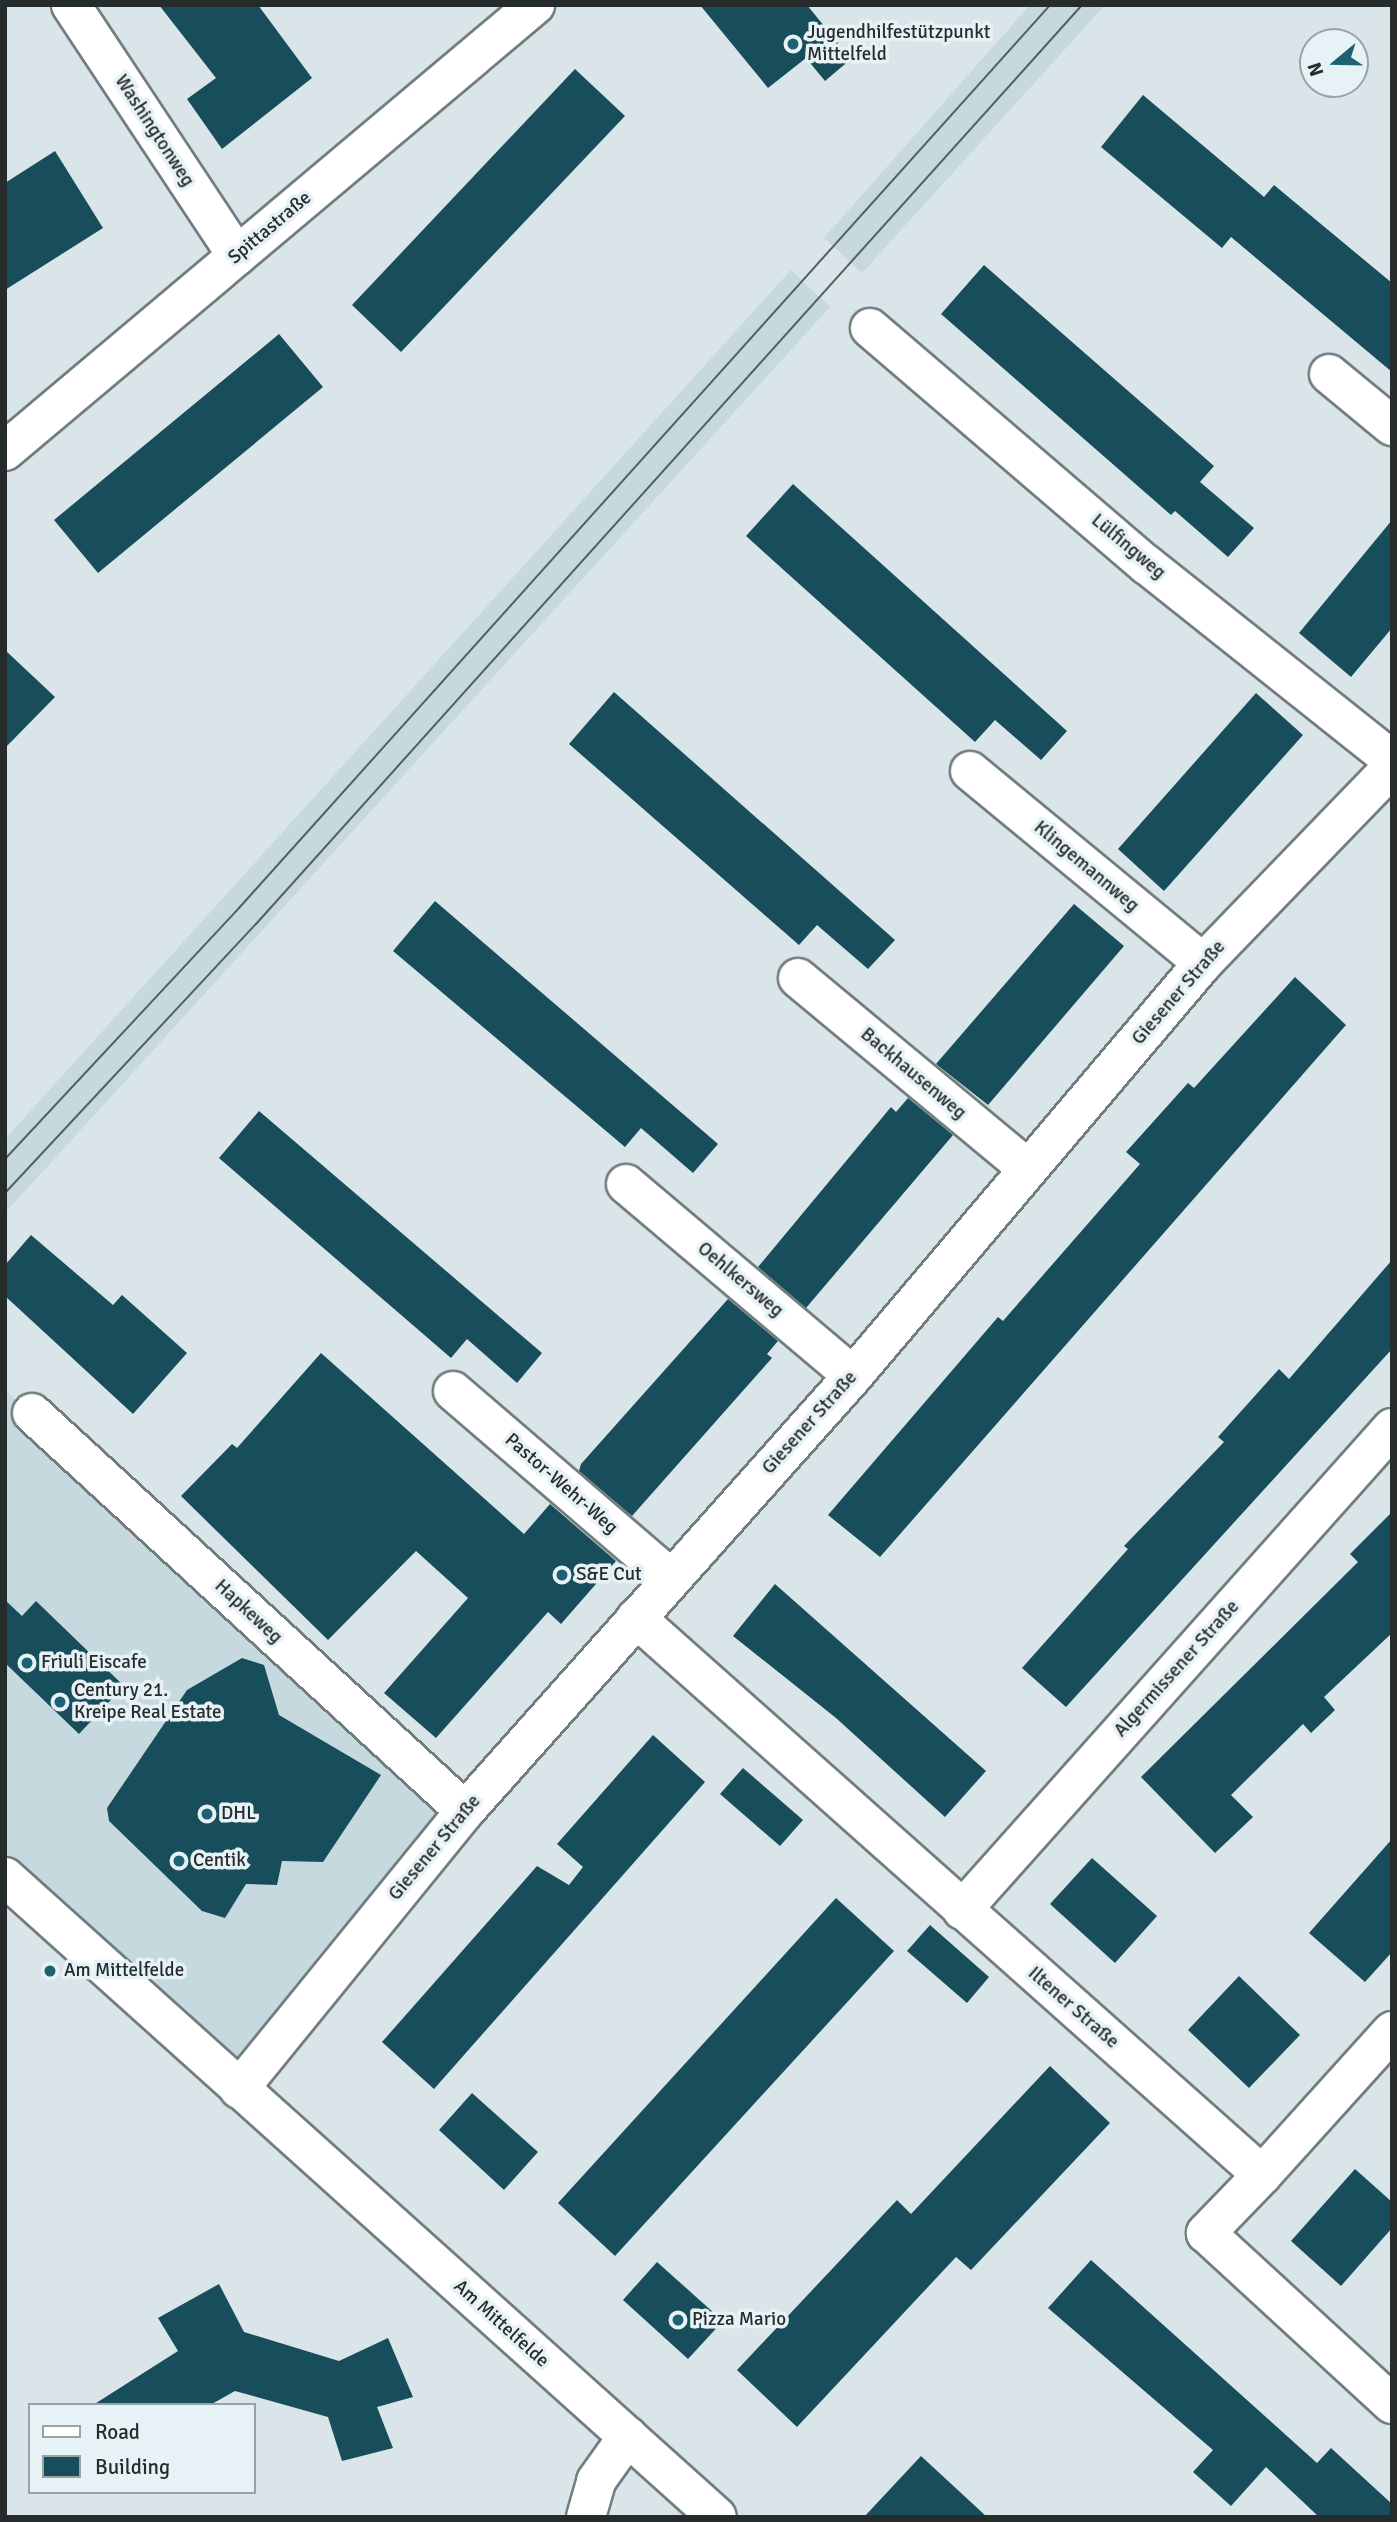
<!DOCTYPE html>
<html>
<head>
<meta charset="utf-8">
<style>
	body { margin:0 }
	#map { position:relative; width:1397px; height:2522px; overflow:hidden; background:#d9e5e8; font-family:Signika,sans-serif }
	div>[style] { position:absolute }
	.built>* { inset:0; background:#c6d9df }
	.building>* { inset:0; background:#184e5b }
	.roads { filter:drop-shadow(2px 0 #727d80) drop-shadow(-2px 0 #727d80) drop-shadow(0 2px #727d80) drop-shadow(0 -2px #727d80) }
	.street>* { height:38px; margin:-19px; padding:0 19px; transform-origin:19px; border-radius:19px; background:#fff }
	.secondary>* { height:38px; margin:-19px; padding:0 19px; transform-origin:19px; border-radius:19px; background:#fff }
	.tram>* { height:2px; margin:-1px; padding:0 1px; transform-origin:1px; border-radius:1px; background:#575e60 }
	.dots>* { width:19px; height:19px; translate:-50% -50%; box-sizing:border-box; border:4px solid #e6f2f6; border-radius:50% }
	span { translate:-50% -50%; white-space:nowrap; text-align:center; line-height:1.15; -webkit-text-stroke:7px #e6f2f6; paint-order:stroke }
	.poi-label { font-size:19px; color:#262b2c }
	.left { translate:0 -50%; text-align:left }
	.street-label { font-size:19px; color:#262b2c }
	.frame { position:absolute; inset:0; border:7px solid #262b2c; pointer-events:none }
	.legend { position:absolute; left:28px; top:2403px; width:228px; height:91px; box-sizing:border-box; background:#e6f2f6; border:2px solid #99a2a5; margin:0; padding:9px 12px; list-style:none; font-size:21px; color:#262b2c }
	.legend li { display:flex; align-items:center; gap:14px; height:35px }
	.legend b { width:35px; border:2px solid #99a2a5 }
	.north { position:absolute; left:1299px; top:28px; width:70px; height:70px; box-sizing:border-box; background:#e6f2f6; border:2px solid #99a2a5; border-radius:50%; rotate:251deg; font-size:19px; font-weight:700; line-height:28px; text-align:center; color:#262b2c }
	.north::after { content:''; display:block; margin:auto; width:24px; height:32px; background:#1c6273; clip-path:polygon(50% 0,100% 100%,50% 72%,0 100%) }
</style>
</head>
<body>
<div id="map">
	<div class="built">
		<i style="clip-path:polygon(1030px 5px,1105px 5px,862px 273px,824px 238px)"></i>
		<i style="clip-path:polygon(791px 270px,830px 307px,5px 1213px,5px 1139px)"></i>
		<i style="clip-path:polygon(5px 1390px,465px 1811px,239px 2089px,5px 1878px)"></i>
	</div>
	<div class="building">
		<i style="clip-path:polygon(159px 5px,258px 5px,312px 78px,222px 149px,187px 99px,216px 78px)"></i>
		<i style="clip-path:polygon(700px 5px,807px 5px,851px 59px,825px 81px,806px 58px,768px 88px)"></i>
		<i style="clip-path:polygon(575px 69px,625px 116px,401px 352px,352px 305px)"></i>
		<i style="clip-path:polygon(1143px 95px,1264px 197px,1274px 185px,1392px 283px,1392px 372px,1231px 237px,1222px 248px,1101px 147px)"></i>
		<i style="clip-path:polygon(55px 151px,103px 228px,5px 290px,5px 183px)"></i>
		<i style="clip-path:polygon(984px 265px,1214px 466px,1200px 482px,1254px 528px,1228px 557px,1175px 511px,1171px 515px,941px 314px)"></i>
		<i style="clip-path:polygon(279px 334px,323px 387px,98px 573px,54px 520px)"></i>
		<i style="clip-path:polygon(793px 484px,1067px 731px,1041px 760px,995px 720px,975px 742px,746px 536px)"></i>
		<i style="clip-path:polygon(1392px 520px,1392px 628px,1351px 677px,1299px 633px)"></i>
		<i style="clip-path:polygon(5px 650px,55px 697px,5px 748px)"></i>
		<i style="clip-path:polygon(614px 692px,895px 940px,868px 969px,817px 925px,799px 945px,569px 744px)"></i>
		<i style="clip-path:polygon(1256px 693px,1303px 735px,1164px 891px,1118px 849px)"></i>
		<i style="clip-path:polygon(435px 901px,718px 1144px,693px 1173px,641px 1128px,625px 1147px,393px 951px)"></i>
		<i style="clip-path:polygon(1074px 904px,1124px 946px,988px 1105px,936px 1064px)"></i>
		<i style="clip-path:polygon(1295px 977px,1346px 1025px,880px 1557px,828px 1515px,998px 1317px,1003px 1321px,1140px 1164px,1126px 1152px,1188px 1083px,1194px 1088px)"></i>
		<i style="clip-path:polygon(908px 1098px,953px 1135px,806px 1308px,758px 1267px,891px 1107px,896px 1112px)"></i>
		<i style="clip-path:polygon(259px 1111px,542px 1353px,517px 1383px,467px 1339px,451px 1358px,219px 1158px)"></i>
		<i style="clip-path:polygon(31px 1235px,113px 1305px,122px 1295px,187px 1353px,133px 1414px,5px 1296px,5px 1265px)"></i>
		<i style="clip-path:polygon(1392px 1260px,1392px 1349px,1066px 1707px,1022px 1668px,1128px 1549px,1124px 1546px,1224px 1442px,1218px 1437px,1279px 1369px,1289px 1379px)"></i>
		<i style="clip-path:polygon(728px 1299px,778px 1341px,767px 1354px,772px 1358px,632px 1516px,579px 1471px,581px 1464px)"></i>
		<i style="clip-path:polygon(321px 1353px,524px 1534px,550px 1504px,616px 1561px,561px 1624px,548px 1612px,436px 1738px,384px 1693px,468px 1598px,416px 1551px,328px 1640px,181px 1496px,232px 1444px,237px 1448px)"></i>
		<i style="clip-path:polygon(1392px 1512px,1392px 1633px,1324px 1697px,1335px 1710px,1311px 1733px,1303px 1724px,1231px 1795px,1253px 1817px,1215px 1853px,1141px 1777px,1358px 1562px,1350px 1554px)"></i>
		<i style="clip-path:polygon(775px 1584px,986px 1771px,945px 1817px,836px 1718px,733px 1636px)"></i>
		<i style="clip-path:polygon(5px 1600px,22px 1616px,36px 1601px,124px 1686px,79px 1734px,5px 1663px)"></i>
		<i style="clip-path:polygon(242px 1658px,264px 1665px,279px 1715px,381px 1775px,323px 1862px,282px 1861px,277px 1885px,246px 1884px,225px 1918px,202px 1911px,109px 1821px,107px 1808px,187px 1690px)"></i>
		<i style="clip-path:polygon(653px 1735px,705px 1782px,434px 2089px,382px 2042px,537px 1866px,569px 1885px,583px 1867px,557px 1844px)"></i>
		<i style="clip-path:polygon(743px 1768px,803px 1820px,780px 1846px,720px 1794px)"></i>
		<i style="clip-path:polygon(1392px 1839px,1392px 1952px,1365px 1982px,1309px 1933px)"></i>
		<i style="clip-path:polygon(1092px 1858px,1157px 1916px,1115px 1963px,1050px 1904px)"></i>
		<i style="clip-path:polygon(836px 1898px,894px 1951px,615px 2256px,558px 2203px)"></i>
		<i style="clip-path:polygon(930px 1925px,989px 1977px,967px 2003px,907px 1951px)"></i>
		<i style="clip-path:polygon(1239px 1976px,1300px 2035px,1249px 2088px,1188px 2030px)"></i>
		<i style="clip-path:polygon(1050px 2066px,1110px 2123px,971px 2270px,956px 2257px,797px 2427px,737px 2370px,897px 2200px,911px 2214px)"></i>
		<i style="clip-path:polygon(472px 2093px,538px 2152px,504px 2190px,439px 2130px)"></i>
		<i style="clip-path:polygon(1355px 2169px,1392px 2202px,1392px 2228px,1341px 2286px,1291px 2241px)"></i>
		<i style="clip-path:polygon(1091px 2260px,1317px 2463px,1331px 2448px,1392px 2504px,1392px 2517px,1319px 2517px,1266px 2467px,1231px 2506px,1193px 2472px,1213px 2450px,1048px 2308px)"></i>
		<i style="clip-path:polygon(657px 2262px,723px 2321px,688px 2359px,623px 2300px)"></i>
		<i style="clip-path:polygon(219px 2284px,244px 2332px,339px 2361px,388px 2338px,413px 2397px,377px 2407px,393px 2448px,342px 2461px,328px 2417px,235px 2391px,210px 2405px,93px 2405px,178px 2351px,158px 2318px)"></i>
		<i style="clip-path:polygon(921px 2456px,987px 2517px,864px 2517px)"></i>
	</div>
	<div class="roads">
		<div class="street">
			<i style="left:71px;top:5px;width:301px;rotate:56.5deg"></i>
			<i style="left:870px;top:328px;width:365px;rotate:40.6deg"></i>
			<i style="left:1147px;top:565px;width:313px;rotate:38.5deg"></i>
			<i style="left:1329px;top:374px;width:82px;rotate:39.5deg"></i>
			<i style="left:5px;top:451px;width:693px;rotate:-40.08deg"></i>
			<i style="left:970px;top:771px;width:302px;rotate:39.5deg"></i>
			<i style="left:798px;top:978px;width:299px;rotate:39.7deg"></i>
			<i style="left:626px;top:1184px;width:297px;rotate:40.2deg"></i>
			<i style="left:453px;top:1391px;width:285px;rotate:40.7deg"></i>
			<i style="left:32px;top:1413px;width:588px;rotate:42.59deg"></i>
			<i style="left:636px;top:1618px;width:838px;rotate:41.66deg"></i>
			<i style="left:1262px;top:2175px;width:81px;rotate:134deg"></i>
			<i style="left:1206px;top:2233px;width:253px;rotate:42.6deg"></i>
			<i style="left:962px;top:1910px;width:646px;rotate:-48.26deg"></i>
			<i style="left:239px;top:2089px;width:358px;rotate:-50.9deg"></i>
			<i style="left:465px;top:1811px;width:583px;rotate:-48.27deg"></i>
			<i style="left:853px;top:1376px;width:541px;rotate:-49.72deg"></i>
			<i style="left:1203px;top:963px;width:272px;rotate:-46deg"></i>
			<i style="left:1262px;top:2175px;width:194px;rotate:-47.9deg"></i>
			<i style="left:586px;top:2517px;width:37px;rotate:-74deg"></i>
			<i style="left:596px;top:2481px;width:55px;rotate:-54.6deg"></i>
		</div>
		<div class="secondary">
			<i style="left:5px;top:1877px;width:957px;rotate:41.95deg"></i>
		</div>
	</div>
	<div class="tram">
		<i style="left:5px;top:1159px;width:343px;rotate:-47deg"></i>
		<i style="left:239px;top:908px;width:1214px;rotate:-48.07deg"></i>
		<i style="left:5px;top:1193px;width:368px;rotate:-47deg"></i>
		<i style="left:256px;top:924px;width:1236px;rotate:-48.05deg"></i>
	</div>
	<div class="dots">
		<i style="left:793px;top:44px;background:#1c6273"></i>
		<i style="left:562px;top:1575px;background:#1c6273"></i>
		<i style="left:27px;top:1663px;background:#1c6273"></i>
		<i style="left:60px;top:1702px;background:#1c6273"></i>
		<i style="left:207px;top:1814px;background:#1c6273"></i>
		<i style="left:179px;top:1861px;background:#1c6273"></i>
		<i style="left:50px;top:1971px;background:#1c6273"></i>
		<i style="left:678px;top:2320px;background:#1c6273"></i>
	</div>
	<div class="poi-label">
		<span class="left" style="left:807px;top:44px">Jugendhilfestützpunkt<br>Mittelfeld</span>
		<span class="left" style="left:576px;top:1575px">S&amp;E Cut</span>
		<span class="left" style="left:41px;top:1663px">Friuli Eiscafe</span>
		<span class="left" style="left:74px;top:1702px">Century 21.<br>Kreipe Real Estate</span>
		<span class="left" style="left:221px;top:1814px">DHL</span>
		<span class="left" style="left:193px;top:1861px">Centik</span>
		<span class="left" style="left:64px;top:1971px">Am Mittelfelde</span>
		<span class="left" style="left:692px;top:2320px">Pizza Mario</span>
	</div>
	<div class="street-label">
		<span style="left:154px;top:131px;rotate:57deg">Washingtonweg</span>
		<span style="left:270px;top:228px;rotate:-40deg">Spittastraße</span>
		<span style="left:1128px;top:547px;rotate:40deg">Lülfingweg</span>
		<span style="left:1086px;top:867px;rotate:40deg">Klingemannweg</span>
		<span style="left:1179px;top:993px;rotate:-49deg">Giesener Straße</span>
		<span style="left:913px;top:1074px;rotate:40deg">Backhausenweg</span>
		<span style="left:740px;top:1280px;rotate:40deg">Oehlkersweg</span>
		<span style="left:810px;top:1423px;rotate:-48deg">Giesener Straße</span>
		<span style="left:561px;top:1484px;rotate:41deg">Pastor-Wehr-Weg</span>
		<span style="left:248px;top:1612px;rotate:43deg">Hapkeweg</span>
		<span style="left:1177px;top:1669px;rotate:-48deg">Algermissener Straße</span>
		<span style="left:435px;top:1848px;rotate:-50deg">Giesener Straße</span>
		<span style="left:1073px;top:2008px;rotate:41deg">Iltener Straße</span>
		<span style="left:501px;top:2324px;rotate:42deg">Am Mittelfelde</span>
	</div>
	<div class="frame"></div>
	<ul class="legend">
	<li><b style="height:9px;background:#fff"></b>Road</li>
	<li><b style="height:19px;background:#184e5b"></b>Building</li>
	</ul>
	<div class="north">N</div>
</div>
</body>
</html>
